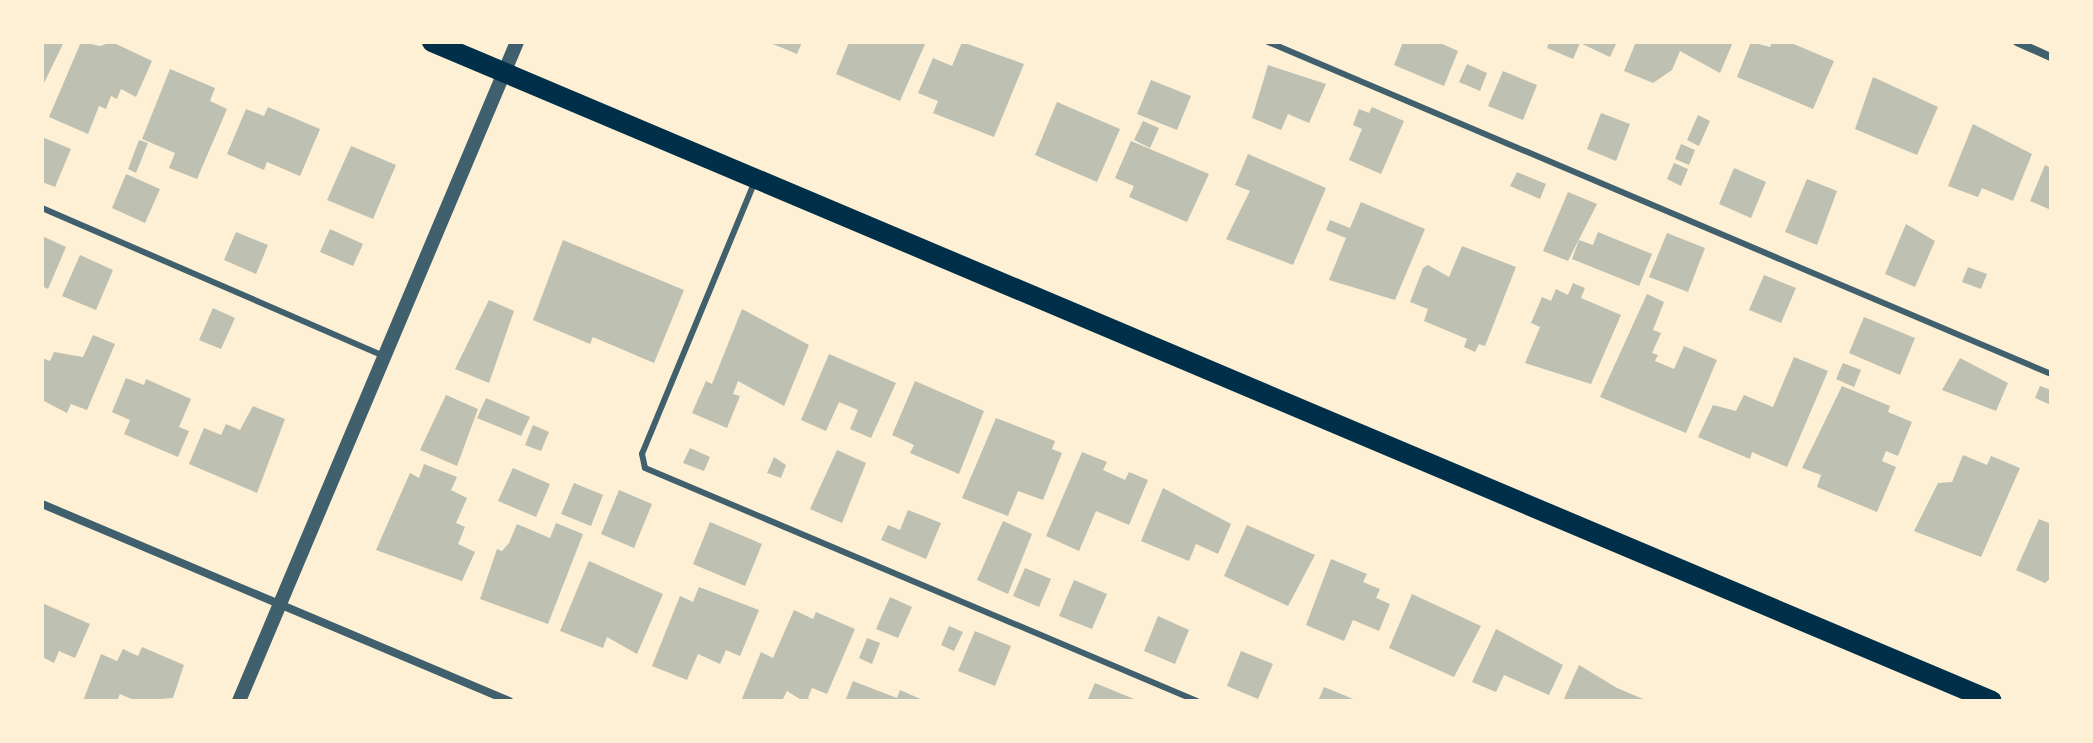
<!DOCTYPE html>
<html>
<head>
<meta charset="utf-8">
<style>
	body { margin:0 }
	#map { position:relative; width:2093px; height:743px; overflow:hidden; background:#fdf0d5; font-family:"Golos Text",sans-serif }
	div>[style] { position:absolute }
	.building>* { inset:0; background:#bec0b2 }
	.service>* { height:6px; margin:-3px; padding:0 3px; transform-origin:3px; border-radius:3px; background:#3f606c }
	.minor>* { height:8px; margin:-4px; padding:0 4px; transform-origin:4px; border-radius:4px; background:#3f606c }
	.tertiary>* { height:14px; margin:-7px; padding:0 7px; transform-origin:7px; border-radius:7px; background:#3f606c }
	.primary>* { height:20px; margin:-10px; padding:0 10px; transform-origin:10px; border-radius:10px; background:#003049 }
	span { translate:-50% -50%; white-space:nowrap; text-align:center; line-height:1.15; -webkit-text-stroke:6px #fdf0d5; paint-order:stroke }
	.frame { position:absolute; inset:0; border:44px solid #fdf0d5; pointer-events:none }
</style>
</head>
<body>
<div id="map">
	<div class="building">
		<i style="clip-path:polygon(42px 42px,64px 42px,42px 87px)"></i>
		<i style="clip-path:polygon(81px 42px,100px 46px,112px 42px,152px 61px,136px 97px,121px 89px,117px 99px,111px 96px,106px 109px,99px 106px,88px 134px,49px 117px)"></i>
		<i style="clip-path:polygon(768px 42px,802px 42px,797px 54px)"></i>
		<i style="clip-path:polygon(849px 42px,926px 42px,900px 101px,836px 74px)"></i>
		<i style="clip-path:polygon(962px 42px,1024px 64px,994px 137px,933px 113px,938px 101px,918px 93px,933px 58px,952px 66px)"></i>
		<i style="clip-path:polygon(1403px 42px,1438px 42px,1458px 51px,1444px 86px,1394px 65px)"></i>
		<i style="clip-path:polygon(1549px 42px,1617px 42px,1610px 57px,1580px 43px,1573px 59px,1547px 48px)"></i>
		<i style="clip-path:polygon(1636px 42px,1733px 42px,1720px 73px,1680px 51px,1672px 70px,1653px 83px,1624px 71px)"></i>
		<i style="clip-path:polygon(1751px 42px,1770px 47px,1772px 42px,1789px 42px,1834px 61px,1813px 109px,1737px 77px)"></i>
		<i style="clip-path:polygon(1467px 64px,1487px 73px,1480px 91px,1459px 82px)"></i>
		<i style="clip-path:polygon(1268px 65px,1326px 84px,1309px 123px,1288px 114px,1281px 130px,1252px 118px)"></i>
		<i style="clip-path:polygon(170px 69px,215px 88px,210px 101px,227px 109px,197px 179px,169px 168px,175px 153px,142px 139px)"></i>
		<i style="clip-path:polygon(1503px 71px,1537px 85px,1523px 120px,1488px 106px)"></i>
		<i style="clip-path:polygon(1873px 77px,1938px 107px,1917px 155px,1855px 129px)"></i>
		<i style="clip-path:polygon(1151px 80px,1191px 96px,1177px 130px,1137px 114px)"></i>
		<i style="clip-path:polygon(1057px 102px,1120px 129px,1097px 182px,1035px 155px)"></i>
		<i style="clip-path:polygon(268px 107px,320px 129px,300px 176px,267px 162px,264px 170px,227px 154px,246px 109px,264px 116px)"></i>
		<i style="clip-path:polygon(1372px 107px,1404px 121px,1381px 174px,1349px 160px,1362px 129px,1353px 125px,1359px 109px,1369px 113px)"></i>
		<i style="clip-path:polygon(1601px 113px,1630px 124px,1616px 161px,1587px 149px)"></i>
		<i style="clip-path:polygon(1698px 115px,1710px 121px,1699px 146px,1687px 140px)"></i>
		<i style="clip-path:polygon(1143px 121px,1159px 128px,1150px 148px,1134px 140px)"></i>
		<i style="clip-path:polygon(1973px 124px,2032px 154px,2013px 201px,1982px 188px,1978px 197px,1948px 186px)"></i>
		<i style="clip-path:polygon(42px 137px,71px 149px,55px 187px,42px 182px)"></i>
		<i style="clip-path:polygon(139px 140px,148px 143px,136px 173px,128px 169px)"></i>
		<i style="clip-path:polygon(1131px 141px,1209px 174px,1187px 222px,1129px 197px,1134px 186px,1115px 178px)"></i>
		<i style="clip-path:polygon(1681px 144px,1695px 150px,1689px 165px,1675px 159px)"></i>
		<i style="clip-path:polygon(351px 146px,396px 165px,373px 219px,327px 200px)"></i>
		<i style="clip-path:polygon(1248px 154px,1326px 188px,1293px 265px,1226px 239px,1250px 191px,1235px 185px)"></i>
		<i style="clip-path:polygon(1674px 163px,1688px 169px,1681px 186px,1667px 179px)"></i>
		<i style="clip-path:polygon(2045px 165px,2051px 168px,2051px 210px,2030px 201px)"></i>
		<i style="clip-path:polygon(1734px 168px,1766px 182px,1751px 218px,1719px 204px)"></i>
		<i style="clip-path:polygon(1517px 172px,1546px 184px,1540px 199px,1510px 186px)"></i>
		<i style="clip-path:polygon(126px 174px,160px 189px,145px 223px,112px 208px)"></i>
		<i style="clip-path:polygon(1807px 179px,1837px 191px,1817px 245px,1785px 232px)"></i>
		<i style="clip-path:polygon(1568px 192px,1597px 204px,1568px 261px,1543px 251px)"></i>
		<i style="clip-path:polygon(1361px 202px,1425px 229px,1395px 300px,1329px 280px,1346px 238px,1326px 230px,1330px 220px,1350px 228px)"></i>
		<i style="clip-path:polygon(1906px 224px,1935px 241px,1915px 287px,1885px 274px)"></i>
		<i style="clip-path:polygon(330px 229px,363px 244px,353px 266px,320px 252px)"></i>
		<i style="clip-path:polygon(236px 232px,268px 245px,256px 274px,224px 260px)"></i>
		<i style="clip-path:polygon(1598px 232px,1652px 254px,1639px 286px,1572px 259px,1579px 240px,1593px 245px)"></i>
		<i style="clip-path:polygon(1667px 233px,1705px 248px,1688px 292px,1649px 277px)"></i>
		<i style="clip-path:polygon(42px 236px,66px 247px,48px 289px,42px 286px)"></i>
		<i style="clip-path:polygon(563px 240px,684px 290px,654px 363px,593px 337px,590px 344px,533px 320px)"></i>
		<i style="clip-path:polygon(1462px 246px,1516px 267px,1485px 346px,1479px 344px,1475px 352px,1464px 347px,1467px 339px,1424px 321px,1428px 309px,1410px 302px,1423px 268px,1428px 265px,1449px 277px)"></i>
		<i style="clip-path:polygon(80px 255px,113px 270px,96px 310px,62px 296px)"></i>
		<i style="clip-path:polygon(1968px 267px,1987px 274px,1981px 289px,1962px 282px)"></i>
		<i style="clip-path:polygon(1764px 275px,1796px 288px,1781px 323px,1749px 310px)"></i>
		<i style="clip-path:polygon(1573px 283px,1585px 288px,1581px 298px,1621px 315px,1591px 384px,1525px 363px,1540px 327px,1531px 323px,1542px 297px,1551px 301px,1556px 289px,1568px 295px)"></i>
		<i style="clip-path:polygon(1647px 294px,1664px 302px,1653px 330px,1661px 333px,1652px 353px,1658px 355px,1655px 361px,1674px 369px,1684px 346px,1717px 360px,1686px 433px,1600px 397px)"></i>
		<i style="clip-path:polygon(489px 300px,514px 311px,489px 383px,455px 369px)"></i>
		<i style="clip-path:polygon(213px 308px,235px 318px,221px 349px,199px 340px)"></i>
		<i style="clip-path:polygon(742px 309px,809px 345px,784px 406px,738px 381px,733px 394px,740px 396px,727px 428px,692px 413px,706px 381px,712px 384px)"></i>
		<i style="clip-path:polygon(1864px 317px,1915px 338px,1900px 375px,1849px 353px)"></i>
		<i style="clip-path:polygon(93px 335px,115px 344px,87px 410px,71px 404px,67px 413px,42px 400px,42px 358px,50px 361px,54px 352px,83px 357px)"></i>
		<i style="clip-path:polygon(829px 354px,896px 383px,871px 438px,850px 429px,858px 410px,839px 402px,826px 431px,801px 420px)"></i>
		<i style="clip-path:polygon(1794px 357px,1828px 371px,1787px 467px,1752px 452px,1750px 459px,1698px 437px,1713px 405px,1736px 411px,1744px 395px,1773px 407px)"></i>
		<i style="clip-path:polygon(1960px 358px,2008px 383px,1996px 411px,1942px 390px)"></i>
		<i style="clip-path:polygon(1843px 363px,1861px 370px,1854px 387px,1836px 379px)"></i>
		<i style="clip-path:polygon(126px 378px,144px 385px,146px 379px,191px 399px,179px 427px,189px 431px,178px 457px,124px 434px,130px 420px,112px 412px)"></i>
		<i style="clip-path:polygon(915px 381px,984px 411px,959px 474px,910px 453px,914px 445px,892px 435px)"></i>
		<i style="clip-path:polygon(1842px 386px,1890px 406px,1888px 412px,1912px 422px,1898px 456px,1886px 451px,1882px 461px,1896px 467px,1877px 512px,1817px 487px,1821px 475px,1802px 468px)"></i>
		<i style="clip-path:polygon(2040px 386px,2051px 390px,2051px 405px,2035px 398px)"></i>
		<i style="clip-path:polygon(446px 395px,478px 409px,457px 466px,420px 450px)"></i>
		<i style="clip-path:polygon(486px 398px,530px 417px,521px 436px,477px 418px)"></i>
		<i style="clip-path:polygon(253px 406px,285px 419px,257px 493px,189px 464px,204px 428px,221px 435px,226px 424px,240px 430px)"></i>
		<i style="clip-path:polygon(996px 418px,1055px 441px,1052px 449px,1062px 453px,1043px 500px,1018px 491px,1008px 516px,962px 498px)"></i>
		<i style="clip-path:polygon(533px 425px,549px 432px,541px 451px,525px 445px)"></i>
		<i style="clip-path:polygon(690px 448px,710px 457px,704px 471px,683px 463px)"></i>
		<i style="clip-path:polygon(837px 450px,866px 463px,842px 523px,810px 509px)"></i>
		<i style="clip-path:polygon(1082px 452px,1107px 462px,1103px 470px,1125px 480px,1129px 472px,1148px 480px,1129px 525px,1096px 511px,1079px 551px,1046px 536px)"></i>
		<i style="clip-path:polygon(1963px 455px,1987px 465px,1991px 456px,2020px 468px,1981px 557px,1914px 531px,1938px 483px,1952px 482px)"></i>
		<i style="clip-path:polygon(774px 457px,786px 465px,781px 478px,767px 473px)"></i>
		<i style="clip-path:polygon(424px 464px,457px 477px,451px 490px,467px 498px,456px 523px,465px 527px,458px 544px,475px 552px,462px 581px,376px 550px,410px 473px,419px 478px)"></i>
		<i style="clip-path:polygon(513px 468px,550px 484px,536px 517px,498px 501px)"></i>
		<i style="clip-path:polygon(574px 483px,603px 495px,591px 526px,561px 514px)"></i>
		<i style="clip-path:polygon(1163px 488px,1231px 524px,1218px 554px,1196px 544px,1189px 561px,1141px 541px)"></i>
		<i style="clip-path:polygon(619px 490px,652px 504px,634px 548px,601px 534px)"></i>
		<i style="clip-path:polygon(908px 510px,941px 523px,926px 559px,881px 540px,888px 525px,900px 530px)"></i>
		<i style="clip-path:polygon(2039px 519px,2051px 524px,2051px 578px,2045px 583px,2016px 570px)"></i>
		<i style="clip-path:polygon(1003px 521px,1032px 534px,1008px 594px,977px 580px)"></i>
		<i style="clip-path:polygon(710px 522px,762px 544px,745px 586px,693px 564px)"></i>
		<i style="clip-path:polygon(556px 523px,583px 534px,548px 624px,480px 599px,497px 549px,502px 551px,509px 543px,517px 524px,550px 538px)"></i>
		<i style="clip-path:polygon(1247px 525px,1315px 555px,1288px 606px,1224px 576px)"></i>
		<i style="clip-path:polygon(1331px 559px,1367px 574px,1363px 582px,1380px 589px,1376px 598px,1390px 604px,1379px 631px,1353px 620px,1344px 641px,1306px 625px)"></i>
		<i style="clip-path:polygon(589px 561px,663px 594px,637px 654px,607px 637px,603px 648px,560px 631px)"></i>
		<i style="clip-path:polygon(1025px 568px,1051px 579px,1039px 607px,1013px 596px)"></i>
		<i style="clip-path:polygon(1074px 580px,1107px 594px,1092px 629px,1059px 616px)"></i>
		<i style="clip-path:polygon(699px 587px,759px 610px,740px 656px,726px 650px,720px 664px,698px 654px,687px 680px,652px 666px,680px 596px,693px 602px)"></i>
		<i style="clip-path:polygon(1412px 594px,1481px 626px,1454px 677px,1389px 648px)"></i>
		<i style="clip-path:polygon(890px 597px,912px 607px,898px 638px,876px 629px)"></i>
		<i style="clip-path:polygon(42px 603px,90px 624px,75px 658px,59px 651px,54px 663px,42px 657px)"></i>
		<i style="clip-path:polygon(794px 610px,813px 619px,816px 612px,855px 629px,827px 694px,812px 688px,808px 698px,814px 701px,803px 701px,787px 691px,782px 701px,741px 701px,761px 652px,773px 658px)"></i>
		<i style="clip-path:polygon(1158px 616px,1189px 630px,1175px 664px,1144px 651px)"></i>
		<i style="clip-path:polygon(949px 626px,963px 632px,954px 651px,941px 645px)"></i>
		<i style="clip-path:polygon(1496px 629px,1563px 665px,1549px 695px,1504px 675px,1496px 692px,1472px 682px)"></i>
		<i style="clip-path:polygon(975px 631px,1011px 646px,995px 686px,958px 671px)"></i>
		<i style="clip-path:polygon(867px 638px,880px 643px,872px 664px,859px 658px)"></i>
		<i style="clip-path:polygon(142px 647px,184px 665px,173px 698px,136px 701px,120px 694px,117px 701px,83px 701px,101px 654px,117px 661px,123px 649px,138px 656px)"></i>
		<i style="clip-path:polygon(1241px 651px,1273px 664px,1258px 699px,1227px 686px)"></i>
		<i style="clip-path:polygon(1579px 665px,1617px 688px,1648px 701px,1563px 701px)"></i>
		<i style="clip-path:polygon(853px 681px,897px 698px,900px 690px,925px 701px,845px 701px)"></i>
		<i style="clip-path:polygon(1095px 683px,1139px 701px,1087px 701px)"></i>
		<i style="clip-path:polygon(1324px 687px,1358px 701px,1318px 701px)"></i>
	</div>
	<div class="service">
		<i style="left:1268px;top:42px;width:850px;rotate:22.98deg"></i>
		<i style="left:755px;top:181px;width:295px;rotate:112.5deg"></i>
		<i style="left:642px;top:454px;width:14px;rotate:78deg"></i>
		<i style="left:645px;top:468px;width:599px;rotate:22.88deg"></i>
		<i style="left:42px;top:208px;width:373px;rotate:23.4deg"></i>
	</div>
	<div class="minor">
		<i style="left:2017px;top:42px;width:37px;rotate:24deg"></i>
		<i style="left:42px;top:504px;width:507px;rotate:22.87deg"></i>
	</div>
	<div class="tertiary">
		<i style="left:239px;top:701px;width:715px;rotate:-67.13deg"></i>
	</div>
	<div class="primary">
		<i style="left:432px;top:42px;width:1693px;rotate:22.9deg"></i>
	</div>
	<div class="frame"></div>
</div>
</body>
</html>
